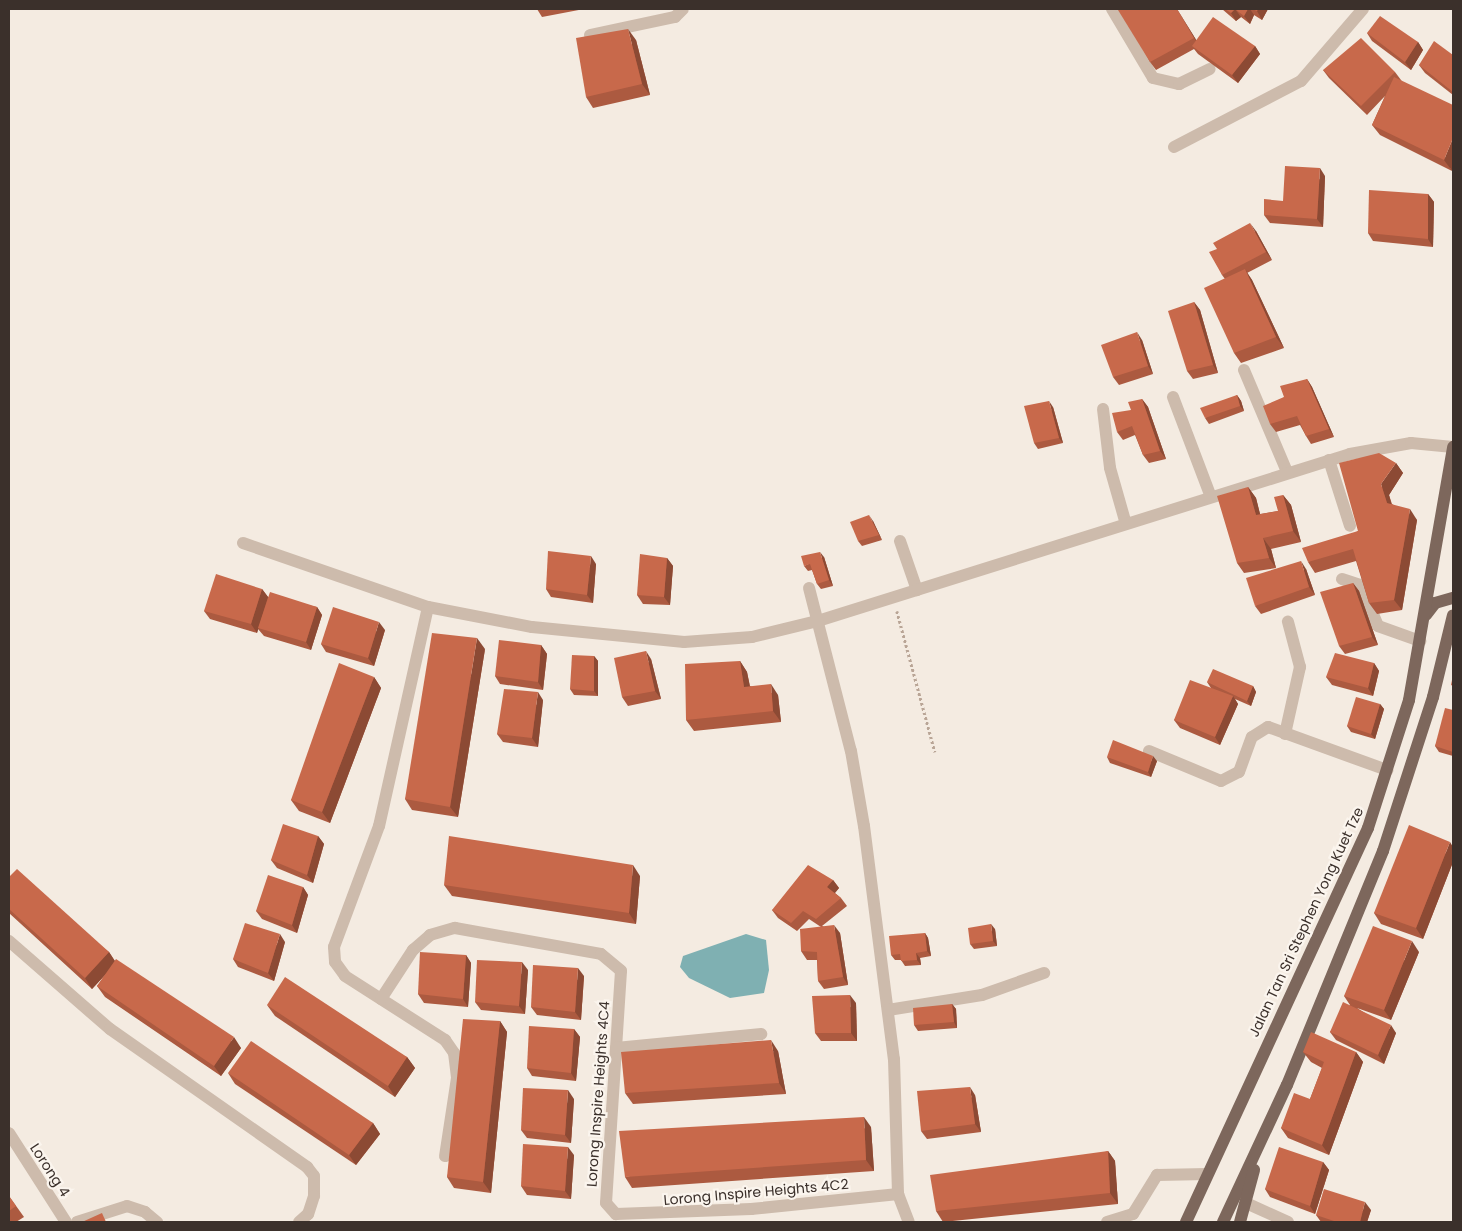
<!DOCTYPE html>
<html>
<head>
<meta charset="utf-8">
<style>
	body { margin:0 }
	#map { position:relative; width:1462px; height:1231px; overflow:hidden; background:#f4ebe1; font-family:Poppins,sans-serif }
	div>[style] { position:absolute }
	.water>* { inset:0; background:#7fb0b2 }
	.path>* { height:2.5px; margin-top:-1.25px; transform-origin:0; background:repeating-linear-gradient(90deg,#b9a596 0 2.5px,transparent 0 5px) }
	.minor>* { height:12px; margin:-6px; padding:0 6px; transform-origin:6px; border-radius:6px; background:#cdbbac }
	.major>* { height:12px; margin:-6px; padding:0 6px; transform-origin:6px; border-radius:6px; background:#7d675c }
	.wall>* { inset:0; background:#ac5a40 }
	.shaded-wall>* { inset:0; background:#8c4a34 }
	.building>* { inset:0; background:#c8694b }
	span { translate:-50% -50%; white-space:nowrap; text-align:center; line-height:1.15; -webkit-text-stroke:4.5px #fbf5ee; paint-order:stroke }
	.street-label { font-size:14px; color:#3b302b }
	.frame { position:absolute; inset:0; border:10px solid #3b302b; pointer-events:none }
</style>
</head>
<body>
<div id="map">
	<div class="water">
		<i style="clip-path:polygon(746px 934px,766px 940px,769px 970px,764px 993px,730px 998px,689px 978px,680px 967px,683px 956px)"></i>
	</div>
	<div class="path">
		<i style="left:897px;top:611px;width:146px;rotate:74.9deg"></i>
	</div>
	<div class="minor">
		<i style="left:1112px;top:9px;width:80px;rotate:59.3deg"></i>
		<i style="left:1153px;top:78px;width:27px;rotate:13deg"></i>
		<i style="left:1179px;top:84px;width:34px;rotate:-26deg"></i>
		<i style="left:590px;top:35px;width:87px;rotate:-12deg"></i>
		<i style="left:675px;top:17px;width:11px;rotate:-45deg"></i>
		<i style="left:1174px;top:147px;width:143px;rotate:-27.5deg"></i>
		<i style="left:1301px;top:81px;width:95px;rotate:-49.3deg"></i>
		<i style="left:1244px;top:370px;width:111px;rotate:67.1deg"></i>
		<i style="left:1173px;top:397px;width:107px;rotate:69.2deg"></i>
		<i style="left:1103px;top:409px;width:59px;rotate:83.2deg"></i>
		<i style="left:1110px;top:468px;width:58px;rotate:74.1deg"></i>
		<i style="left:1329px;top:460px;width:69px;rotate:72.3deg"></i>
		<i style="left:900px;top:541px;width:52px;rotate:70.9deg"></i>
		<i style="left:243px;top:543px;width:196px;rotate:19.1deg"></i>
		<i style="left:428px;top:607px;width:106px;rotate:10.9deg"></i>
		<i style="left:532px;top:627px;width:153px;rotate:5.6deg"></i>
		<i style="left:684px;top:642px;width:68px;rotate:-4.2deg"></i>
		<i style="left:752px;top:637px;width:71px;rotate:-13.8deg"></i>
		<i style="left:821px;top:620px;width:554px;rotate:-17.42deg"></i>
		<i style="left:1350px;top:454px;width:62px;rotate:-10.2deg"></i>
		<i style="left:1411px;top:443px;width:42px;rotate:5.4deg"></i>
		<i style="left:1342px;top:579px;width:20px;rotate:18deg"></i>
		<i style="left:1361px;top:585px;width:44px;rotate:67.5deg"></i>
		<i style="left:1378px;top:626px;width:45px;rotate:19.7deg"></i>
		<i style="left:809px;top:588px;width:168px;rotate:75.6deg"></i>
		<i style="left:851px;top:751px;width:76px;rotate:80.2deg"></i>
		<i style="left:864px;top:826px;width:235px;rotate:82.7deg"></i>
		<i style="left:894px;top:1059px;width:135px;rotate:88.3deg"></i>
		<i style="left:898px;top:1194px;width:30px;rotate:69deg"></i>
		<i style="left:428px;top:607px;width:224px;rotate:102.6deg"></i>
		<i style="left:379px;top:826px;width:129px;rotate:110.4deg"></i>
		<i style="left:334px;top:947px;width:15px;rotate:86deg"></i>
		<i style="left:335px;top:962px;width:17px;rotate:54deg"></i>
		<i style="left:345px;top:976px;width:119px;rotate:32.6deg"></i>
		<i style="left:445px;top:1040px;width:16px;rotate:55deg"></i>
		<i style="left:454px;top:1053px;width:25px;rotate:83deg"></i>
		<i style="left:457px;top:1078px;width:79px;rotate:98.7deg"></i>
		<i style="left:1285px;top:734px;width:69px;rotate:-77.4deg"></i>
		<i style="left:1300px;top:667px;width:47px;rotate:-104.9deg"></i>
		<i style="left:1149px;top:751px;width:78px;rotate:22.6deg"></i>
		<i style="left:1221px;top:781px;width:20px;rotate:-27deg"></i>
		<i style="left:1239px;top:772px;width:37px;rotate:-70deg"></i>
		<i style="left:1252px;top:737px;width:19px;rotate:-32deg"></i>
		<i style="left:1268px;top:727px;width:127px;rotate:19.9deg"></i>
		<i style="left:9px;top:941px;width:134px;rotate:41.1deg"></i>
		<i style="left:110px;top:1029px;width:241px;rotate:35deg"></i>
		<i style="left:307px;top:1167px;width:11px;rotate:52deg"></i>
		<i style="left:314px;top:1176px;width:20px;rotate:90deg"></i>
		<i style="left:314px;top:1196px;width:19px;rotate:108deg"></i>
		<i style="left:308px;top:1214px;width:12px;rotate:138deg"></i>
		<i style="left:381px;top:999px;width:59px;rotate:-56.9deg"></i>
		<i style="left:413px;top:950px;width:23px;rotate:-41deg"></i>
		<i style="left:430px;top:935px;width:26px;rotate:-16deg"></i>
		<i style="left:455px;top:928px;width:148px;rotate:10.1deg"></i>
		<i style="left:601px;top:954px;width:26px;rotate:40deg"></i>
		<i style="left:621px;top:971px;width:232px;rotate:93.7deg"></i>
		<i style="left:606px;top:1203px;width:15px;rotate:48deg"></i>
		<i style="left:616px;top:1214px;width:135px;rotate:-2.1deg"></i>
		<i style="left:751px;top:1209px;width:148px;rotate:-5.8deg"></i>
		<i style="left:888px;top:1010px;width:95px;rotate:-9.1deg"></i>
		<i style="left:982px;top:995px;width:66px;rotate:-19.5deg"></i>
		<i style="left:616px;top:1048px;width:146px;rotate:-5.5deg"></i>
		<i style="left:9px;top:1133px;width:106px;rotate:57.4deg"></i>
		<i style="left:1246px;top:1203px;width:46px;rotate:24.3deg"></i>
		<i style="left:77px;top:1222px;width:52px;rotate:-17.7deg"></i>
		<i style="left:127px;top:1206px;width:19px;rotate:18deg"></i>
		<i style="left:145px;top:1212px;width:16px;rotate:40deg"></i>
		<i style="left:1107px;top:1222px;width:27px;rotate:-17deg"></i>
		<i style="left:1133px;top:1214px;width:46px;rotate:-58.4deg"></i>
		<i style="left:1157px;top:1175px;width:50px;rotate:-1.1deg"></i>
	</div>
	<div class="major">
		<i style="left:1426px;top:615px;width:15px;rotate:-53deg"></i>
		<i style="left:1435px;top:603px;width:19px;rotate:-16deg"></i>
		<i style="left:1186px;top:1222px;width:434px;rotate:-65.2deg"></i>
		<i style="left:1368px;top:828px;width:134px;rotate:-72.2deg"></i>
		<i style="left:1409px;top:700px;width:257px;rotate:-80.1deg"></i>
		<i style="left:1223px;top:1222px;width:151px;rotate:-65deg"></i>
		<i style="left:1287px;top:1085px;width:253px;rotate:-67.7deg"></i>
		<i style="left:1383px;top:851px;width:162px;rotate:-72deg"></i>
		<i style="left:1433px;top:697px;width:84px;rotate:-76.3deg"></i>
		<i style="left:1240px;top:1222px;width:54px;rotate:-74.9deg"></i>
	</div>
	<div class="wall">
		<i style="clip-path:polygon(537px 9px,584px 9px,542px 17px)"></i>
		<i style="clip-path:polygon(1121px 9px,1177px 9px,1196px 40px,1255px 46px,1260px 54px,1238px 83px,1198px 54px,1194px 49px,1156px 70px,1150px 62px)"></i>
		<i style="clip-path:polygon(1222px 9px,1268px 9px,1262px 20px,1254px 15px,1250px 24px,1241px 17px,1236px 21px)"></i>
		<i style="clip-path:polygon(1367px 33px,1418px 42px,1423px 50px,1411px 70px,1372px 41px)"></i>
		<i style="clip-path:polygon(636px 40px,650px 95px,593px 108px,586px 97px)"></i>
		<i style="clip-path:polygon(1453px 55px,1453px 95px,1425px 73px,1419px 65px)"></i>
		<i style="clip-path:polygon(1323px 70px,1395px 72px,1401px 80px,1452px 171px,1380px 135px,1372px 125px,1385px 96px,1367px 115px,1329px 78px)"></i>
		<i style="clip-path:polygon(1325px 176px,1323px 227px,1270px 223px,1264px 215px,1283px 201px)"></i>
		<i style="clip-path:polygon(1428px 194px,1434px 202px,1433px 247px,1373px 241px,1368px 233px)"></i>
		<i style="clip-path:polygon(1256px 231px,1272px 260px,1247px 273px,1252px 280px,1284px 348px,1241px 363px,1234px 353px,1225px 279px,1222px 275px,1217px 249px)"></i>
		<i style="clip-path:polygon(1194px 302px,1200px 310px,1218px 373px,1193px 379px,1187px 371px)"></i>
		<i style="clip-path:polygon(1142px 340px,1153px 374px,1119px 385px,1113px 377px)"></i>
		<i style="clip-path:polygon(1307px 379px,1312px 387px,1334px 437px,1311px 444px,1306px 436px,1300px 425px,1276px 432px,1270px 424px,1284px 397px)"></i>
		<i style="clip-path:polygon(1237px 395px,1241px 401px,1244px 411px,1209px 424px,1205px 418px)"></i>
		<i style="clip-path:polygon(1142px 399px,1148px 407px,1166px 459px,1149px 463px,1143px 455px,1135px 435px,1123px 440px,1117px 432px,1131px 410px)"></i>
		<i style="clip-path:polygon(1053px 407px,1063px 443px,1038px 449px,1034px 443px)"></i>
		<i style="clip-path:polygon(1396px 463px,1403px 473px,1389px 495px,1392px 504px,1417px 520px,1402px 610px,1377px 614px,1369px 603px,1356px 561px,1315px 573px,1308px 562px,1358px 531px)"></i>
		<i style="clip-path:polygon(1248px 487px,1256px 498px,1260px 514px,1278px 511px,1283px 495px,1291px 505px,1301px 542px,1271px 549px,1276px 568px,1244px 573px,1237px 563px)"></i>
		<i style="clip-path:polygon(873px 521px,882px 540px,862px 546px,858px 541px)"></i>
		<i style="clip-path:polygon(824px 557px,833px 586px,821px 589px,817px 584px,812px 570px,808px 571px,804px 566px)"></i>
		<i style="clip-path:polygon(667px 558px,673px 566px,670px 605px,643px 604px,637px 595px)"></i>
		<i style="clip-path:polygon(596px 564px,593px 603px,551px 597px,546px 589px)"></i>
		<i style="clip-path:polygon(1306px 569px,1315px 595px,1261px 614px,1255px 606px)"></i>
		<i style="clip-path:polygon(1353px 583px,1359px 591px,1378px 645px,1345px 654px,1339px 646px)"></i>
		<i style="clip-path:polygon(262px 589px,268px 597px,317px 607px,322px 615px,311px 650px,264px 636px,258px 629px,257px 633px,210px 619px,204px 611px)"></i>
		<i style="clip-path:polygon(385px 630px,374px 666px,326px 652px,321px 644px)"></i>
		<i style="clip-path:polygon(541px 645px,547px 654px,543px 690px,500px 684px,495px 676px)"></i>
		<i style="clip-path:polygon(485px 649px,458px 817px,412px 810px,405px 799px)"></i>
		<i style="clip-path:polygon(594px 656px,598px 661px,598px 696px,574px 695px,570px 689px)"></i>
		<i style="clip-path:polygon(651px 659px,661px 699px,628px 706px,622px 697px)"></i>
		<i style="clip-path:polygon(740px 661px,747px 672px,750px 686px,778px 695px,781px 722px,694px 731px,686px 720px)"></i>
		<i style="clip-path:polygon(1374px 663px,1379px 671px,1373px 696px,1332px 685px,1326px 677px)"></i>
		<i style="clip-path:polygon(374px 677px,381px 688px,330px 823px,299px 811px,291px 800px)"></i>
		<i style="clip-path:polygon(1207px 682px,1253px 686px,1256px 692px,1251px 706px,1235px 699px,1238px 704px,1220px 745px,1180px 728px,1174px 720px,1211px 688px)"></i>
		<i style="clip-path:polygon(543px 700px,538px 747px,503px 742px,497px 734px)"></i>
		<i style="clip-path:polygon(1380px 704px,1384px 709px,1375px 739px,1351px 732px,1347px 726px)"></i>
		<i style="clip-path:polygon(1453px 710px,1453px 756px,1439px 752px,1435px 746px)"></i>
		<i style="clip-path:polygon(1107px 757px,1157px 761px,1151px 777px,1110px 763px)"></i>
		<i style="clip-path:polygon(318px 836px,324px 844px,313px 883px,277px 868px,271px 860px)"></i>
		<i style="clip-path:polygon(1453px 847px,1453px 862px,1423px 939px,1381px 924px,1374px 913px)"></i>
		<i style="clip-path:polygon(640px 876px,636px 924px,452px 896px,444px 885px)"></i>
		<i style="clip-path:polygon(9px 877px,109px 952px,115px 961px,241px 1048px,221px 1076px,105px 997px,97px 986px,106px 974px,92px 989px,9px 913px)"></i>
		<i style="clip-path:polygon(833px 880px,839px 888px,835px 893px,841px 898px,847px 906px,822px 926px,840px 933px,848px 985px,824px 989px,818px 981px,817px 960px,807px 960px,801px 951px,821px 927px,809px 919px,797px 931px,778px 918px,772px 910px)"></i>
		<i style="clip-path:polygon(303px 887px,308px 895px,297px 933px,262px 919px,256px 911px)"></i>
		<i style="clip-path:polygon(995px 929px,997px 946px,974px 949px,970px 944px)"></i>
		<i style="clip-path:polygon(925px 933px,928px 938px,931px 956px,920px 958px,921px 965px,905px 966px,901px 960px,895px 960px,891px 955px)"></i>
		<i style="clip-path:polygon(285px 942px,274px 981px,238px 967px,233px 959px)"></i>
		<i style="clip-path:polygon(1419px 952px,1391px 1020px,1357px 1008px,1396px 1033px,1384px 1064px,1336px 1040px,1330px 1032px,1350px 1005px,1344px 996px)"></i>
		<i style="clip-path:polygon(466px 955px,471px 963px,468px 1007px,424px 1003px,418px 994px)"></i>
		<i style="clip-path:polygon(528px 970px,525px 1014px,481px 1010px,475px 1002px)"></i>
		<i style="clip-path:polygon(584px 976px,581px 1020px,537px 1015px,531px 1007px)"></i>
		<i style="clip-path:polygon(856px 1003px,857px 1041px,821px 1041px,815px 1033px)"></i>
		<i style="clip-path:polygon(952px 1004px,956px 1009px,957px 1028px,918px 1031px,914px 1025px)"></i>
		<i style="clip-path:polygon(267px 1005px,407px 1057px,415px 1068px,395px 1097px,275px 1016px)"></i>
		<i style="clip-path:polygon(500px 1021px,507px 1032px,491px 1193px,454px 1188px,447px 1177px)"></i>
		<i style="clip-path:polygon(574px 1029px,580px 1037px,576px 1081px,532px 1076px,527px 1068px)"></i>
		<i style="clip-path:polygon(778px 1051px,786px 1094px,633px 1104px,625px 1093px)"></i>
		<i style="clip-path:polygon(1303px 1052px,1356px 1052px,1363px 1062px,1329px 1155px,1288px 1138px,1281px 1128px,1310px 1099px,1322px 1068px,1311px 1062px)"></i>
		<i style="clip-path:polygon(228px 1073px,373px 1123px,380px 1134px,356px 1165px,235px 1084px)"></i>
		<i style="clip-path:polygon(975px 1095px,981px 1132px,927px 1139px,921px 1131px)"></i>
		<i style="clip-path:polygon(574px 1099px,571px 1143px,527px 1138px,521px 1130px)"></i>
		<i style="clip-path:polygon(871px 1127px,874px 1171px,632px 1188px,625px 1177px)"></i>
		<i style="clip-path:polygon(1108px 1151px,1115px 1161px,1118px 1204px,943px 1222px,936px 1211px)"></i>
		<i style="clip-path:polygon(574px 1155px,571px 1199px,527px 1195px,521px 1186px)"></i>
		<i style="clip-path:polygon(1323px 1162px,1329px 1170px,1315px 1214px,1270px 1197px,1265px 1189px)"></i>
		<i style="clip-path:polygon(9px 1196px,24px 1217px,16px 1222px,9px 1222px)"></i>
		<i style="clip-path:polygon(1371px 1210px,1367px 1222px,1321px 1222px,1316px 1215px)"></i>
	</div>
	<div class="shaded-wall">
		<i style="clip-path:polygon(1177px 9px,1200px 46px,1194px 38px)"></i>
		<i style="clip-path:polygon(1235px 9px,1241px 17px,1236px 21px,1231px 13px)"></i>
		<i style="clip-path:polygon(1248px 9px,1250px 9px,1254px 15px,1250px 24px,1244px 16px)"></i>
		<i style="clip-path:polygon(1258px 9px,1268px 9px,1262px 20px,1257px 11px)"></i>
		<i style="clip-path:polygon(628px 29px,636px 40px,650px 95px,642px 84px)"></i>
		<i style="clip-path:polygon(1418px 42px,1423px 50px,1411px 70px,1405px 62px)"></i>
		<i style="clip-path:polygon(1255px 46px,1260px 54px,1238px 83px,1232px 75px)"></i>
		<i style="clip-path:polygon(1453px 138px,1453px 167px,1452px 171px,1444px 160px)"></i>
		<i style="clip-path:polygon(1320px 168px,1325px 176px,1323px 227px,1317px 219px)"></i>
		<i style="clip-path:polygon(1428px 194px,1434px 202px,1433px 247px,1428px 239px)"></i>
		<i style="clip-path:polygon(1250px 223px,1256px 231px,1272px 260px,1266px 252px)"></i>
		<i style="clip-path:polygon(1245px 269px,1252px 280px,1284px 348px,1276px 337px)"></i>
		<i style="clip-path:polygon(1194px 302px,1200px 310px,1218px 373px,1213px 365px)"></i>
		<i style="clip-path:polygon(1137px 332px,1142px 340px,1153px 374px,1148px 366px)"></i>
		<i style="clip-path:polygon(1307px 379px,1312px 387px,1334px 437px,1329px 429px)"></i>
		<i style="clip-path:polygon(1237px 395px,1241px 401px,1244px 411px,1240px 406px)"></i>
		<i style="clip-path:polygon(1142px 399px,1148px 407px,1166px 459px,1160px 451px)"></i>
		<i style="clip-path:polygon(1049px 401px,1053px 407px,1063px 443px,1059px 438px)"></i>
		<i style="clip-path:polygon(1396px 463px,1403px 473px,1389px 495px,1394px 514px,1387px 503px,1381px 484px)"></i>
		<i style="clip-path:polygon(1248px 487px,1256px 498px,1263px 526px,1256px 515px)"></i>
		<i style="clip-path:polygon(1283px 495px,1291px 505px,1301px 542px,1293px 531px)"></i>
		<i style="clip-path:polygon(1410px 509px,1417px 520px,1402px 610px,1394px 600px)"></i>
		<i style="clip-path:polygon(869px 515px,873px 521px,882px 540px,879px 535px)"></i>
		<i style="clip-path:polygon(1263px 538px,1271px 549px,1276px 568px,1269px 558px)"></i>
		<i style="clip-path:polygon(820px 552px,824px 557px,833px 586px,829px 580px)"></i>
		<i style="clip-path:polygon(591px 556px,596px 564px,593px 603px,587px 595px)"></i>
		<i style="clip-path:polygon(667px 558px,673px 566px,670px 605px,664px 597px)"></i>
		<i style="clip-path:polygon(1301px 561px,1306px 569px,1315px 595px,1309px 587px)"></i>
		<i style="clip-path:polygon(1353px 583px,1359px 591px,1378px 645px,1372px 637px)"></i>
		<i style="clip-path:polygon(262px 589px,268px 597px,257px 633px,251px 624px)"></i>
		<i style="clip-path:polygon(317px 607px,322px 615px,311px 650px,306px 642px)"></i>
		<i style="clip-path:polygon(379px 622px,385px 630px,374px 666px,368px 658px)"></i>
		<i style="clip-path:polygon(477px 638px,485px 649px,458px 817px,450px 807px)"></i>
		<i style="clip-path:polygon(541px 645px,547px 654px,543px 690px,538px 682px)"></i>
		<i style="clip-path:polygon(646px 651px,651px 659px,661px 699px,655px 691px)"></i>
		<i style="clip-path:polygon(594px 656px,598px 661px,598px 696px,594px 691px)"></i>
		<i style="clip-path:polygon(740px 661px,747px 672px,752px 698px,744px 687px)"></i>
		<i style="clip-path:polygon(1374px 663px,1379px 671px,1373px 696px,1368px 688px)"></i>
		<i style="clip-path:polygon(374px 677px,381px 688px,330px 823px,322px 812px)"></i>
		<i style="clip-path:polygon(771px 684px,778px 695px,781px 722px,773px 711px)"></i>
		<i style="clip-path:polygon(1253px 686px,1256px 692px,1251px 706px,1247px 701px)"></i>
		<i style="clip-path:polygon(538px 692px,543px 700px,538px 747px,532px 738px)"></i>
		<i style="clip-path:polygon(1233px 696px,1238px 704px,1220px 745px,1215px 737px)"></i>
		<i style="clip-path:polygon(1380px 704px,1384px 709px,1375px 739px,1371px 734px)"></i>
		<i style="clip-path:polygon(1153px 756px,1157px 761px,1151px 777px,1148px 772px)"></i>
		<i style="clip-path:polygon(318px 836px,324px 844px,313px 883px,307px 875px)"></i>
		<i style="clip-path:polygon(1450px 842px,1453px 847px,1453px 862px,1423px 939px,1416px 928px)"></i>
		<i style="clip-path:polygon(633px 865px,640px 876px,636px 924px,629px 913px)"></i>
		<i style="clip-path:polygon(833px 880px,839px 888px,833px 895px,827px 887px)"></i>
		<i style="clip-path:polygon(303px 887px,308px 895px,297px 933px,292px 925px)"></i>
		<i style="clip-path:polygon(991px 924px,995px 929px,997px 946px,993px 941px)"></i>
		<i style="clip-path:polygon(834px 925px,840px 933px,848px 985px,843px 977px)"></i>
		<i style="clip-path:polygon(925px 933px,928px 938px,931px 956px,927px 951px)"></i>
		<i style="clip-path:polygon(280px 934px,285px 942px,274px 981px,268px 973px)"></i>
		<i style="clip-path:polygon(1412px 941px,1419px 952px,1391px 1020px,1384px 1010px)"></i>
		<i style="clip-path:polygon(109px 952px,116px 963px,92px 989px,85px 978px)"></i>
		<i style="clip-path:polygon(916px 953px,920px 958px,921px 965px,917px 960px)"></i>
		<i style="clip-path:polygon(466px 955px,471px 963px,468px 1007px,463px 999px)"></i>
		<i style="clip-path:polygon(522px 962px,528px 970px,525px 1014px,519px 1006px)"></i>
		<i style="clip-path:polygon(578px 968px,584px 976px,581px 1020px,575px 1012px)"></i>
		<i style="clip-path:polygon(850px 995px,856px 1003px,857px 1041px,851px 1033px)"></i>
		<i style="clip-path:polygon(952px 1004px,956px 1009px,957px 1028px,954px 1022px)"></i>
		<i style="clip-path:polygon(500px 1021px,507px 1032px,491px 1193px,483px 1182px)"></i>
		<i style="clip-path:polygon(1391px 1025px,1396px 1033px,1384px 1064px,1378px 1055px)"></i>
		<i style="clip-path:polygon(574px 1029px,580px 1037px,576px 1081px,571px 1073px)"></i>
		<i style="clip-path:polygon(234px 1037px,241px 1048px,221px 1076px,214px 1066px)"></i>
		<i style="clip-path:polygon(771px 1040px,778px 1051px,786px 1094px,779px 1083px)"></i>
		<i style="clip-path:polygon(1356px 1052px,1363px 1062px,1329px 1155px,1322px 1145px)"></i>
		<i style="clip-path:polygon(407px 1057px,415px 1068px,395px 1097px,388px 1086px)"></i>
		<i style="clip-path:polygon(970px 1087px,975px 1095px,981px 1132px,975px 1124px)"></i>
		<i style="clip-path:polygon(568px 1090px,574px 1099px,571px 1143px,565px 1135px)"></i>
		<i style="clip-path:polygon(864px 1117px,871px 1127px,874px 1171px,866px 1160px)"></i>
		<i style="clip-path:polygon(373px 1123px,380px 1134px,356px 1165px,349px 1155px)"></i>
		<i style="clip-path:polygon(568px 1147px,574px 1155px,571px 1199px,565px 1191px)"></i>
		<i style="clip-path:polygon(1108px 1151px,1115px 1161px,1118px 1204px,1110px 1193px)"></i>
		<i style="clip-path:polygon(1323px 1162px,1329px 1170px,1315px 1214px,1310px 1206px)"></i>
		<i style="clip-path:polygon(1365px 1202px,1371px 1210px,1367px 1222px,1360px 1222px)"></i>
	</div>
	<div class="building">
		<i style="clip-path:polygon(1121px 9px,1177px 9px,1194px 38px,1150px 62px,1118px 10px)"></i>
		<i style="clip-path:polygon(1225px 9px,1248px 9px,1244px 16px,1235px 9px,1231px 13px)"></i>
		<i style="clip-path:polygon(1252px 9px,1258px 9px,1257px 11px)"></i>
		<i style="clip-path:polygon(1380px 16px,1418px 42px,1405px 62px,1367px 33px)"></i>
		<i style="clip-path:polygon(1213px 17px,1255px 46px,1232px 75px,1192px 46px)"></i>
		<i style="clip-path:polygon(628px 29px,642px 84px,586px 97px,576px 38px)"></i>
		<i style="clip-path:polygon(1361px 38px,1395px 72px,1361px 106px,1323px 70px)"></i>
		<i style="clip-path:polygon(1434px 41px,1453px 55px,1453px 92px,1419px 65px)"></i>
		<i style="clip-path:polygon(1394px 77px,1453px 105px,1453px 138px,1444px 160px,1372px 125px)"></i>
		<i style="clip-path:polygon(1285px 166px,1320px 168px,1317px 219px,1264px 215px,1264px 199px,1283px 201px)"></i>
		<i style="clip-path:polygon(1369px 190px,1428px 194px,1428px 239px,1368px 233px)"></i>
		<i style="clip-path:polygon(1250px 223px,1266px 252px,1222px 275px,1209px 252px,1217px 249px,1213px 243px)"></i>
		<i style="clip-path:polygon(1245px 269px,1276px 337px,1234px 353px,1204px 288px)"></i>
		<i style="clip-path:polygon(1194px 302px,1213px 365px,1187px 371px,1168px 311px)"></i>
		<i style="clip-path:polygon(1137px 332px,1148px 366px,1113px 377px,1101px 345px)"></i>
		<i style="clip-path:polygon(1307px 379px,1329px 429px,1306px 436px,1297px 416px,1270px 424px,1263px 406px,1284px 397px,1280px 386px)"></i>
		<i style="clip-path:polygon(1237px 395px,1240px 406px,1205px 418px,1200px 408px)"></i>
		<i style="clip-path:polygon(1142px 399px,1160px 451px,1143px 455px,1132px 426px,1117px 432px,1112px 413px,1131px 410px,1128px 402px)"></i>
		<i style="clip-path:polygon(1049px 401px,1059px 438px,1034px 443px,1024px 406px)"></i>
		<i style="clip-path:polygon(1379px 453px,1396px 463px,1381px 484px,1387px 503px,1410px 509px,1394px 600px,1369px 603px,1353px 549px,1308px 562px,1302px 548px,1358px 531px,1339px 463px)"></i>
		<i style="clip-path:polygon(1248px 487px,1256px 515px,1278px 511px,1274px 497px,1283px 495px,1293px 531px,1263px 538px,1269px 558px,1237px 563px,1217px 496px)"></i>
		<i style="clip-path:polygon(869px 515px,879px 535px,858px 541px,850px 522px)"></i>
		<i style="clip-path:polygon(548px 551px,591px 556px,587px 595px,546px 589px)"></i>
		<i style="clip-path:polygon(820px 552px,829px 580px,817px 584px,810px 564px,804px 566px,801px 556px)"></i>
		<i style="clip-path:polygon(640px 554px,667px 558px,664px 597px,637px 595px)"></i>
		<i style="clip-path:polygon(1301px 561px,1309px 587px,1255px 606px,1246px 578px)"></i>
		<i style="clip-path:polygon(216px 574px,262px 589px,251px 624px,204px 611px)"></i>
		<i style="clip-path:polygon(1353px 583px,1372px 637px,1339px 646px,1320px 592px)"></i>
		<i style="clip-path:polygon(270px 592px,317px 607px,306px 642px,258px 628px)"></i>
		<i style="clip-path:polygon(333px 607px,379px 622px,368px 658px,321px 644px)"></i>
		<i style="clip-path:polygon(432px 633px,477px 638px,450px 807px,405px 799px)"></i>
		<i style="clip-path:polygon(499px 640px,541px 645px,538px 682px,495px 676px)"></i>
		<i style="clip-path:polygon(646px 651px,655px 691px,622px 697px,614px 658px)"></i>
		<i style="clip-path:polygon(1335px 653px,1374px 663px,1368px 688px,1326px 677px)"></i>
		<i style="clip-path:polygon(572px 655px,594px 656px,594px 691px,570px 689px)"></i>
		<i style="clip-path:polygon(740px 661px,744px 687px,771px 684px,773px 711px,686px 720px,685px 664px)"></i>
		<i style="clip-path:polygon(339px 663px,374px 677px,322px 812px,291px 800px)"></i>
		<i style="clip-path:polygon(1213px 669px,1253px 686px,1247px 701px,1207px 682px)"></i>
		<i style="clip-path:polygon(1453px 675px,1453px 686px,1451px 685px)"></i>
		<i style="clip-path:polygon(1190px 680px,1233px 696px,1215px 737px,1174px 720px)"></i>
		<i style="clip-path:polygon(504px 689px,538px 692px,532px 738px,497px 734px)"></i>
		<i style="clip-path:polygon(1356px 697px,1380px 704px,1371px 734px,1347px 726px)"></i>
		<i style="clip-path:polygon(1445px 708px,1453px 710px,1453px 752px,1435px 746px)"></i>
		<i style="clip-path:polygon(1113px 740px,1153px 756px,1148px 772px,1107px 757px)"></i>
		<i style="clip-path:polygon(283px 824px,318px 836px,307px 875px,271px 860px)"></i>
		<i style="clip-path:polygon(1409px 825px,1450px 842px,1416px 928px,1374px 913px)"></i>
		<i style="clip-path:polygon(449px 836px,633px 865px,629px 913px,444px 885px)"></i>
		<i style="clip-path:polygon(808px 865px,833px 880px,827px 887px,841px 898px,816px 919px,803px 911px,791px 923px,772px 910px)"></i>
		<i style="clip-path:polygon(17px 869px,109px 952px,85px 978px,9px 909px,9px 877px)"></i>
		<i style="clip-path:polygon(268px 875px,303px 887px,292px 925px,256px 911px)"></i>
		<i style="clip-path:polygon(245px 923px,280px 934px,268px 973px,233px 959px)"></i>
		<i style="clip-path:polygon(991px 924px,993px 941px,970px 944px,968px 928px)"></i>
		<i style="clip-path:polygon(834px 925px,843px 977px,818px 981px,817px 952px,801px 951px,800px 929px)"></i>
		<i style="clip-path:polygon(1373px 926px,1412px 941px,1384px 1010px,1344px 996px)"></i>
		<i style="clip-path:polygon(925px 933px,927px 951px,916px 953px,917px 960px,901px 961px,900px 954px,891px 955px,889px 936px)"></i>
		<i style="clip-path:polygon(420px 952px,466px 955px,463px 999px,418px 994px)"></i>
		<i style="clip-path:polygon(116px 959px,234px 1037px,214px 1066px,97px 986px)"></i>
		<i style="clip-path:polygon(477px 960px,522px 962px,519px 1006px,475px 1002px)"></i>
		<i style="clip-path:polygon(533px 965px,578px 968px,575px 1012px,531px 1007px)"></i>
		<i style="clip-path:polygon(285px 977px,407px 1057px,388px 1086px,267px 1005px)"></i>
		<i style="clip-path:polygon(850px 995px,851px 1033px,815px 1033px,812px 996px)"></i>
		<i style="clip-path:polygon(1343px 1002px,1391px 1025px,1378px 1055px,1330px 1032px)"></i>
		<i style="clip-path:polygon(952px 1004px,954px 1022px,914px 1025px,913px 1008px)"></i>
		<i style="clip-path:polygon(463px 1019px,500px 1021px,483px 1182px,447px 1177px)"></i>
		<i style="clip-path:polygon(529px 1026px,574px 1029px,571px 1073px,527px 1068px)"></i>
		<i style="clip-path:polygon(1311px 1032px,1356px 1052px,1322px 1145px,1281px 1128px,1294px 1093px,1310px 1099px,1324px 1062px,1303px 1052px)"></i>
		<i style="clip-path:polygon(771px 1040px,779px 1083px,625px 1093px,621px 1052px)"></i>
		<i style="clip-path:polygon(251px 1041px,373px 1123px,349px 1155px,228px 1073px)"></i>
		<i style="clip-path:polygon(970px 1087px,975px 1124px,921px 1131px,917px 1091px)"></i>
		<i style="clip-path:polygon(523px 1088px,568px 1090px,565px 1135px,521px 1130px)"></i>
		<i style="clip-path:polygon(864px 1117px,866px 1160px,625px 1177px,619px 1131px)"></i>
		<i style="clip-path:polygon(523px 1144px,568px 1147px,565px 1191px,521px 1186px)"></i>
		<i style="clip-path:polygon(1279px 1147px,1323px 1162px,1310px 1206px,1265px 1189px)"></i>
		<i style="clip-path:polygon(1108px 1151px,1110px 1193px,936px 1211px,930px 1175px)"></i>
		<i style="clip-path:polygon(1324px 1189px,1365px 1202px,1360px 1222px,1337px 1222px,1316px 1215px)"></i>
		<i style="clip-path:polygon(9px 1196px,16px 1206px,9px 1211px)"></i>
		<i style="clip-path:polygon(102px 1213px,106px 1222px,82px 1222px)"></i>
	</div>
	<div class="street-label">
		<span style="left:1306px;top:922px;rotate:-65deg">Jalan Tan Sri Stephen Yong Kuet Tze</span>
		<span style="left:598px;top:1094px;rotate:-86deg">Lorong Inspire Heights 4C4</span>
		<span style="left:50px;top:1170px;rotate:57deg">Lorong 4</span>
		<span style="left:756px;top:1192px;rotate:-5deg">Lorong Inspire Heights 4C2</span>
	</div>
	<div class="frame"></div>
</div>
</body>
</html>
